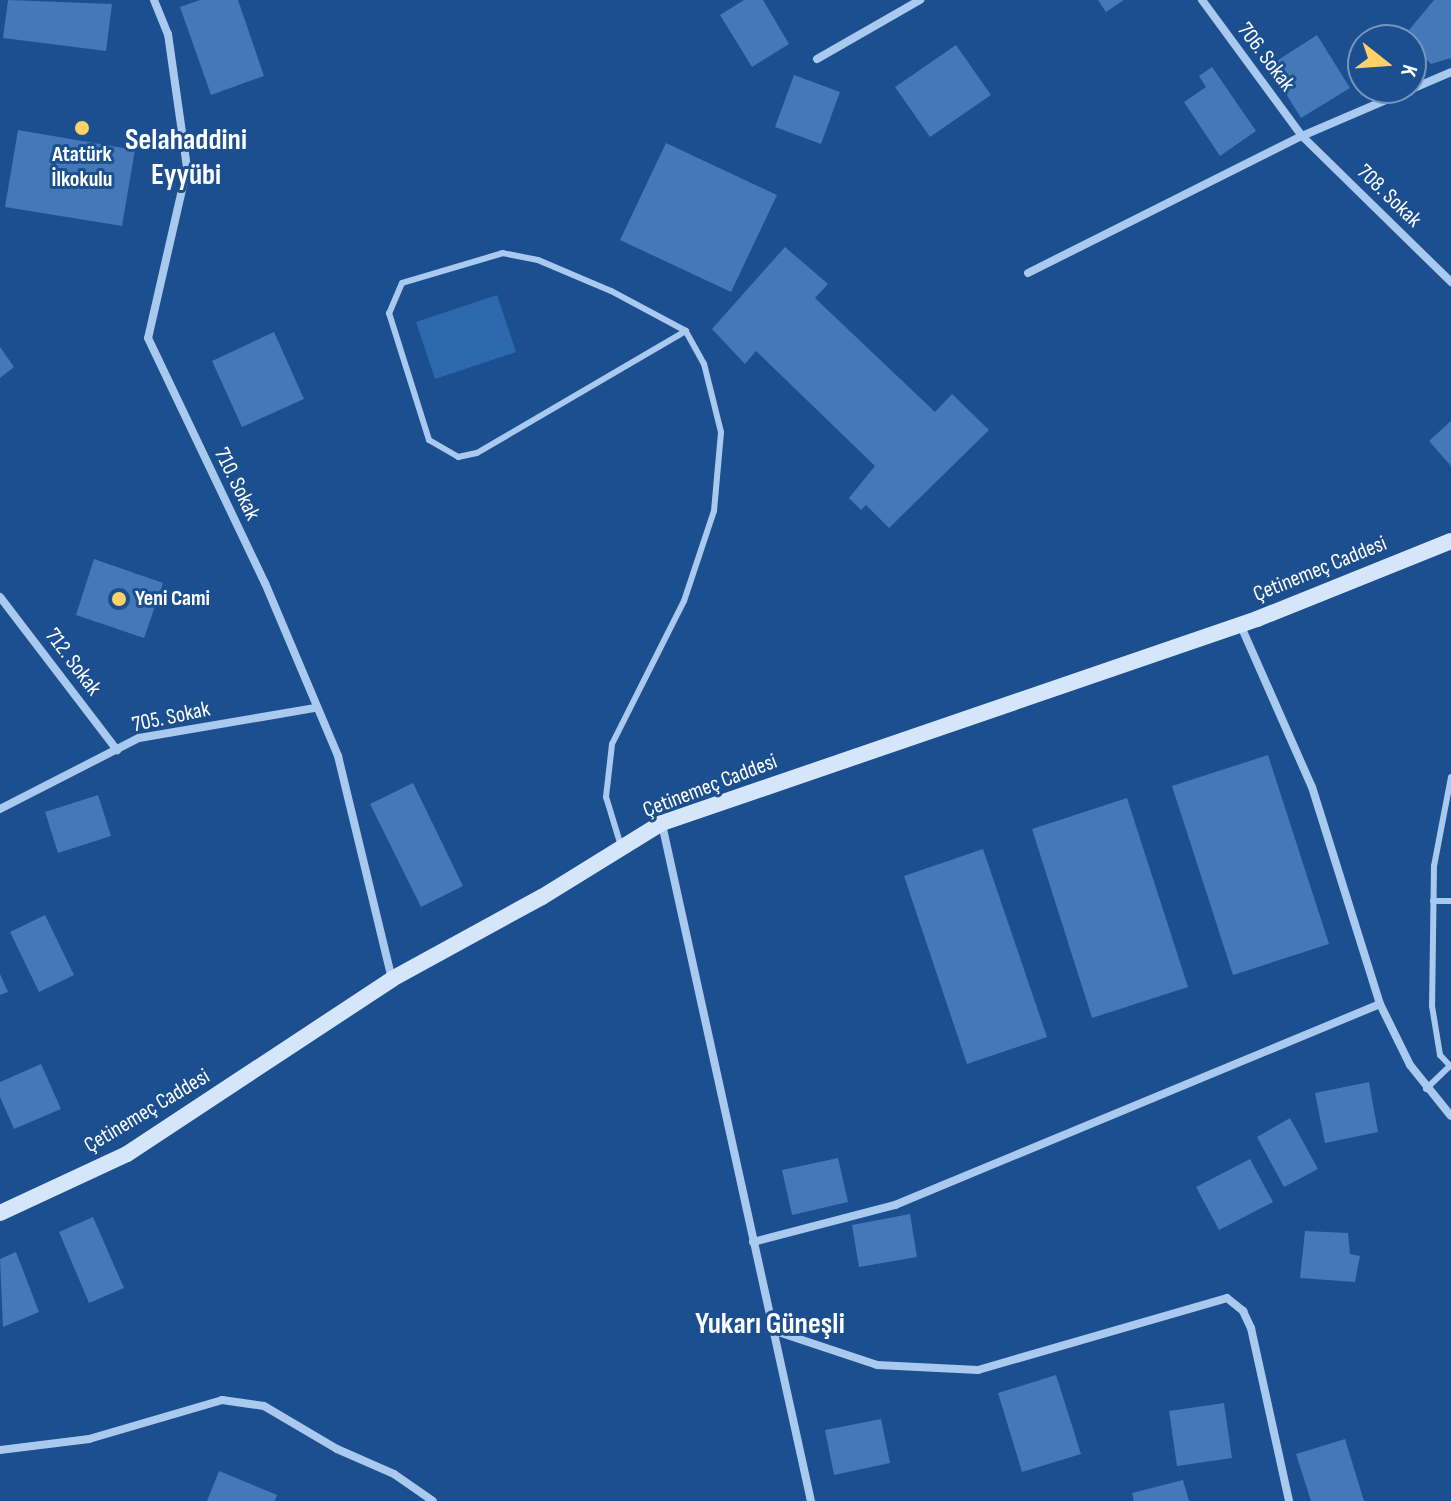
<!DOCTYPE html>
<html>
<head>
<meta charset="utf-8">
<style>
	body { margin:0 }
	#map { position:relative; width:1451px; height:1501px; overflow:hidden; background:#1b4f8f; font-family:"Sofia Sans Condensed",sans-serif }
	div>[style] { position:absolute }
	.green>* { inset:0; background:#2e69ad }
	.building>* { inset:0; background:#4478b7 }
	.service>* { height:6px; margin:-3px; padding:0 3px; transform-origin:3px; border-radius:3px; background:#a9c9ee }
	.minor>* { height:8px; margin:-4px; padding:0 4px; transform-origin:4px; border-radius:4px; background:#a9c9ee }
	.secondary>* { height:16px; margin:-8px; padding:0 8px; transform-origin:8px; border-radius:8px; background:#d6e6fa }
	.dots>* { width:22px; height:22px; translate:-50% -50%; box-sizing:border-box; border:4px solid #1b4f8f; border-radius:50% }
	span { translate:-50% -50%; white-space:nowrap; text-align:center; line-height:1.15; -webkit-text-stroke:6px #1b4f8f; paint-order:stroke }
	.street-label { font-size:22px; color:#fff }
	.poi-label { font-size:22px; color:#fff; font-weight:700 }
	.left { translate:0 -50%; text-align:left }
	.district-label { font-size:30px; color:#fff; font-weight:700 }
	.north { position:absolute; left:1347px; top:24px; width:80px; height:80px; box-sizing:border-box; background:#1b4f8f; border:2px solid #7695bc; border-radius:50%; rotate:107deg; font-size:22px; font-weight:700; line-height:32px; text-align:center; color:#fff }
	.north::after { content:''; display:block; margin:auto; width:28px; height:36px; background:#ffd166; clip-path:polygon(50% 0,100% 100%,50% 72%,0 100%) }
</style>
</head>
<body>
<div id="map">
	<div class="green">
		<i style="clip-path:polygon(497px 295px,516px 352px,435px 379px,416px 322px)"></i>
	</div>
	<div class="building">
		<i style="clip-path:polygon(8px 0,112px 4px,106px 51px,3px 38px)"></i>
		<i style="clip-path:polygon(200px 0,238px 0,264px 76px,211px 95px,180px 7px)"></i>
		<i style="clip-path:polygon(744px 0,763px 0,789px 44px,752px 67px,720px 15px)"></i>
		<i style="clip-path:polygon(1098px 0,1124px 0,1106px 12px)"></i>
		<i style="clip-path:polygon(1434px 0,1451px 0,1451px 58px,1431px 64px,1404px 36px)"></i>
		<i style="clip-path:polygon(1317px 35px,1350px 88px,1301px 118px,1269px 66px)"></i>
		<i style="clip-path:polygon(956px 45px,991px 95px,930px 137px,895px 87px)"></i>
		<i style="clip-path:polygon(1212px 67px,1256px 131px,1220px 156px,1184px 102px,1206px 87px,1199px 76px)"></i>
		<i style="clip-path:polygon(794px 75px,840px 92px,821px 144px,775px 127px)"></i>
		<i style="clip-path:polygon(18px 130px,135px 150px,122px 226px,5px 207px)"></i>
		<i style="clip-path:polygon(666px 143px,777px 195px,731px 292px,620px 240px)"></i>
		<i style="clip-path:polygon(785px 247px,828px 284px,815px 298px,935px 412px,952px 394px,989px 430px,889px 528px,866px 505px,861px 510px,849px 498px,875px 466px,756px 351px,745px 364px,712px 329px)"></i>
		<i style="clip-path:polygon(274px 332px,304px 399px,242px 427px,212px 361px)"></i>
		<i style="clip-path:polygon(0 347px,14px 367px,0 378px)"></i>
		<i style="clip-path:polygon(1451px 421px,1451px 466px,1429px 441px)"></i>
		<i style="clip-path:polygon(94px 559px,163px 583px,144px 638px,76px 615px)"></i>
		<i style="clip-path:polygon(1268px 755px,1329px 944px,1233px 975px,1172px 786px)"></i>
		<i style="clip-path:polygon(413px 783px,463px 886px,421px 907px,370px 804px)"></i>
		<i style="clip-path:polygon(98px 795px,111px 836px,58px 853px,45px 812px)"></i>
		<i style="clip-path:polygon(1127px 798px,1188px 987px,1092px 1018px,1032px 829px)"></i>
		<i style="clip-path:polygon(983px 849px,1047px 1037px,967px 1064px,904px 876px)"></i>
		<i style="clip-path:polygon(45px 915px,74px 975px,39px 992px,10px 932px)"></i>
		<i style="clip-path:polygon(0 974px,8px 992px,0 995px)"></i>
		<i style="clip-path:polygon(41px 1064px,61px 1109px,14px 1129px,0 1097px,0 1082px)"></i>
		<i style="clip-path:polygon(1369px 1082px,1378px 1132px,1325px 1143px,1315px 1093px)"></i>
		<i style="clip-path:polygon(1290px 1118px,1318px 1169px,1284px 1187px,1257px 1137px)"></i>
		<i style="clip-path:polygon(838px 1158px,848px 1202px,792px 1215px,782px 1170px)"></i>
		<i style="clip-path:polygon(1250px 1159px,1273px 1202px,1219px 1230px,1196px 1187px)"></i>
		<i style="clip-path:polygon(910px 1214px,917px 1257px,859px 1267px,852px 1225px)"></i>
		<i style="clip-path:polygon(93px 1217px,124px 1288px,89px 1303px,59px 1232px)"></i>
		<i style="clip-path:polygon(1305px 1231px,1348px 1233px,1350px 1254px,1360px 1256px,1355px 1282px,1300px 1278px)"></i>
		<i style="clip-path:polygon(16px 1252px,39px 1312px,3px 1327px,0 1259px)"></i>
		<i style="clip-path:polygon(1056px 1375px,1081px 1454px,1022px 1472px,998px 1393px)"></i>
		<i style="clip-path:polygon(1224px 1403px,1232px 1458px,1177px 1466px,1169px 1411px)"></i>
		<i style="clip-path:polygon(881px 1419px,890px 1463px,834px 1475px,825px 1430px)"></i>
		<i style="clip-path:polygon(1345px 1439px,1364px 1501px,1311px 1501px,1296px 1454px)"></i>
		<i style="clip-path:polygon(219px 1471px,277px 1495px,275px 1501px,207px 1501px)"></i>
		<i style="clip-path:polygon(1183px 1480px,1189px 1501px,1134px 1501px,1132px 1493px)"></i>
	</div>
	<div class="service">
		<i style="left:1451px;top:777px;width:91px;rotate:100.8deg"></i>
		<i style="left:1434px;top:866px;width:140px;rotate:90.8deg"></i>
		<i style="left:1432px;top:1006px;width:50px;rotate:80.7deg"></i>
		<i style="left:1440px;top:1055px;width:16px;rotate:47deg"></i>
		<i style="left:621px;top:846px;width:51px;rotate:-107deg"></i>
		<i style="left:606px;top:797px;width:53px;rotate:-83.5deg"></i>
		<i style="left:612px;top:744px;width:160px;rotate:-63.3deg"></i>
		<i style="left:684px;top:601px;width:95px;rotate:-71.6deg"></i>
		<i style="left:714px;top:511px;width:79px;rotate:-84.9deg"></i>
		<i style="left:721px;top:432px;width:70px;rotate:-104deg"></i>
		<i style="left:704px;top:364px;width:38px;rotate:-119deg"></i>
		<i style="left:686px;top:331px;width:85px;rotate:-151.9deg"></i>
		<i style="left:611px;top:291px;width:79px;rotate:-157deg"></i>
		<i style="left:538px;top:260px;width:36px;rotate:-169deg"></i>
		<i style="left:503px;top:253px;width:105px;rotate:163.5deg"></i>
		<i style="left:402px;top:283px;width:33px;rotate:113deg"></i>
		<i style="left:389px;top:313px;width:133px;rotate:72.5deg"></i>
		<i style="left:429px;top:440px;width:34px;rotate:30deg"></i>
		<i style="left:458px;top:457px;width:19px;rotate:-12deg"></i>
		<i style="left:477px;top:453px;width:242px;rotate:-30.3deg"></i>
		<i style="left:1433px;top:901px;width:18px"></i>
		<i style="left:1426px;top:1089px;width:32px;rotate:-44deg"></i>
	</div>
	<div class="minor">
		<i style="left:154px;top:0;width:37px;rotate:68deg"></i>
		<i style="left:168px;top:34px;width:135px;rotate:81.9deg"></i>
		<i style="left:187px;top:168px;width:174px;rotate:102.9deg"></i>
		<i style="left:148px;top:338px;width:272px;rotate:64.5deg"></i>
		<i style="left:265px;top:583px;width:188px;rotate:67.1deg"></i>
		<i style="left:338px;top:756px;width:229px;rotate:76.4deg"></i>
		<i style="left:1202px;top:0;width:169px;rotate:53.7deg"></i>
		<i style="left:1302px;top:136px;width:209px;rotate:44.4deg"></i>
		<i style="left:817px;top:59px;width:119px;rotate:-29.8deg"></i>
		<i style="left:1028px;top:273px;width:306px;rotate:-26.6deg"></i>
		<i style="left:1302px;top:136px;width:162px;rotate:-23.2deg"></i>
		<i style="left:0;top:597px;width:193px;rotate:52.6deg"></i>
		<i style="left:1240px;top:624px;width:178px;rotate:66.2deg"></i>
		<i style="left:1312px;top:787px;width:227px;rotate:72.6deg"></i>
		<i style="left:1380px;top:1004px;width:68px;rotate:63.8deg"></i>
		<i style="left:1410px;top:1065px;width:65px;rotate:51.2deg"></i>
		<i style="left:0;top:809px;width:156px;rotate:-27.1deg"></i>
		<i style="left:139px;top:738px;width:179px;rotate:-9.7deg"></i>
		<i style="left:662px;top:824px;width:693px;rotate:77.59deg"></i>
		<i style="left:753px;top:1242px;width:147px;rotate:-14.6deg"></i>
		<i style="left:895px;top:1205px;width:525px;rotate:-22.51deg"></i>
		<i style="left:772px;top:1330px;width:111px;rotate:18.4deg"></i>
		<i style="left:877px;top:1365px;width:101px;rotate:2.8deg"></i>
		<i style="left:978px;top:1370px;width:259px;rotate:-16.1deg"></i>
		<i style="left:1227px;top:1298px;width:21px;rotate:39deg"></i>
		<i style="left:1243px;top:1311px;width:19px;rotate:65deg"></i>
		<i style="left:1251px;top:1328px;width:177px;rotate:77.6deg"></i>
		<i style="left:0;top:1450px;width:90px;rotate:-7deg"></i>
		<i style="left:89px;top:1439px;width:139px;rotate:-16.3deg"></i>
		<i style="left:222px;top:1400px;width:42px;rotate:8.1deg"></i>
		<i style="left:264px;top:1406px;width:85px;rotate:30.5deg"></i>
		<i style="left:337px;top:1449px;width:62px;rotate:23.7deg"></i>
		<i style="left:394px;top:1474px;width:47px;rotate:34.7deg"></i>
	</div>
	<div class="secondary">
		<i style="left:0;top:1213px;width:140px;rotate:-24.9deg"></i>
		<i style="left:127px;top:1154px;width:318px;rotate:-33.4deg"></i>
		<i style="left:392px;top:979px;width:171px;rotate:-28.7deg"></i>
		<i style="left:542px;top:897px;width:141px;rotate:-31.7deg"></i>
		<i style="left:662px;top:823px;width:629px;rotate:-18.92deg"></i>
		<i style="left:1257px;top:619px;width:209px;rotate:-21.9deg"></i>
	</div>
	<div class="dots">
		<i style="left:82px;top:128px;background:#ffd166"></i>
		<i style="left:119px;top:599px;background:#ffd166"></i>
	</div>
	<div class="street-label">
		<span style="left:1266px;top:57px;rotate:53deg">706. Sokak</span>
		<span style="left:1389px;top:196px;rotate:44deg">708. Sokak</span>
		<span style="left:237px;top:484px;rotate:64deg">710. Sokak</span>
		<span style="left:1320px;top:569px;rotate:-22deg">Çetinemeç Caddesi</span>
		<span style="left:73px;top:662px;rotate:53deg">712. Sokak</span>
		<span style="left:171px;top:717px;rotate:-12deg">705. Sokak</span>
		<span style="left:710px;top:786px;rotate:-21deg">Çetinemeç Caddesi</span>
		<span style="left:147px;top:1111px;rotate:-31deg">Çetinemeç Caddesi</span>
	</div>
	<div class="poi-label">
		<span style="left:82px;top:167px">Atatürk<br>İlkokulu</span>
		<span class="left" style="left:135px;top:599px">Yeni Cami</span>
	</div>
	<div class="district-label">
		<span style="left:186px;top:157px">Selahaddini<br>Eyyübi</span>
		<span style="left:770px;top:1324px">Yukarı Güneşli</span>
	</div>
	<div class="north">K</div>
</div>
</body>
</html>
